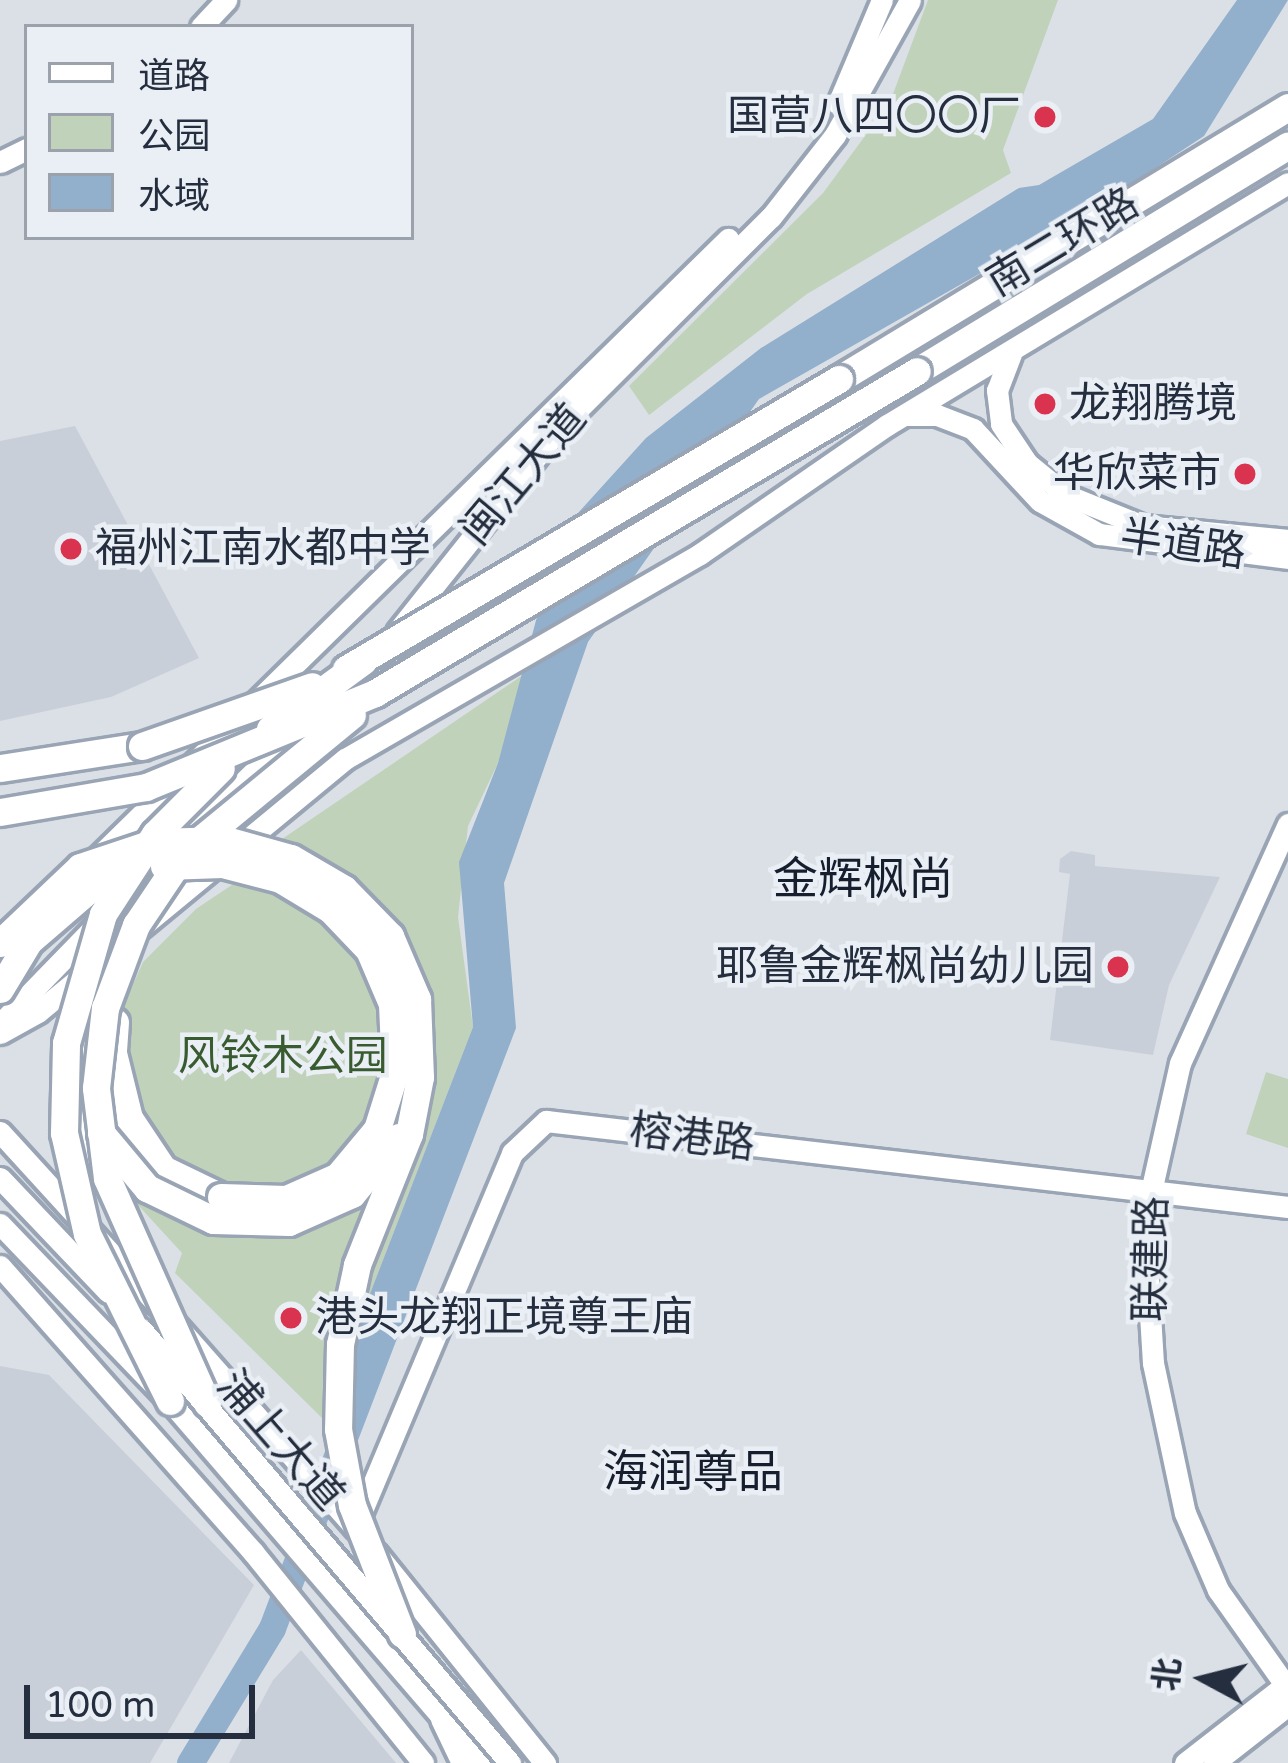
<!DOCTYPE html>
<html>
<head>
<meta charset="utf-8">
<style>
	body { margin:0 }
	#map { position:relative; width:1288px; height:1763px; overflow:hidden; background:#dbe0e7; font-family:"Varela Round","Noto Sans SC",sans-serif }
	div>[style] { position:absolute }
	.built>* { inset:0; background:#c9cfd9 }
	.green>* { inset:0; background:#c1d2bb }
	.water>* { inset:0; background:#92afcb }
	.river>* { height:27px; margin:-13.5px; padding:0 13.5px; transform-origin:13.5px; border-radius:13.5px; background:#92afcb }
	.roads { filter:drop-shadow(3px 0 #99a4b4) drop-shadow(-3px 0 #99a4b4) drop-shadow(0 3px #99a4b4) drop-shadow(0 -3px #99a4b4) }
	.secondary>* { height:21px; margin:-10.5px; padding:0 10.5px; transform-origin:10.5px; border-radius:10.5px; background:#fff }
	.primary>* { height:21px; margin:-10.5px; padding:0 10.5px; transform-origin:10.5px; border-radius:10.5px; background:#fff }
	.highway>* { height:27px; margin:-13.5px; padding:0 13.5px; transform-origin:13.5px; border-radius:13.5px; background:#fff }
	.bridges { filter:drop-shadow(3px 0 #99a4b4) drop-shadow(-3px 0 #99a4b4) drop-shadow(0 3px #99a4b4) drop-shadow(0 -3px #99a4b4) }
	.primary-bridge>* { height:21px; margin:-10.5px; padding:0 10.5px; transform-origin:10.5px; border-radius:10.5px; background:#fff }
	.highway-bridge>* { height:27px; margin:-13.5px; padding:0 13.5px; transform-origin:13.5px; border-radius:13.5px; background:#fff }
	.dots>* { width:33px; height:33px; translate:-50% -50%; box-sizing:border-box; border:6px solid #eaeff5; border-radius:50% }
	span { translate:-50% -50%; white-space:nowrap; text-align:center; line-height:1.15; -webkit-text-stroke:9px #eaeff5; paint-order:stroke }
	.poi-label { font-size:42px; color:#242e3e }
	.right { translate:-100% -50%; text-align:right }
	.left { translate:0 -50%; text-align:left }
	.street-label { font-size:42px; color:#242e3e }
	.park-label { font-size:42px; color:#395b30 }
	.neighbourhood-label { font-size:45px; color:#171f2e }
	.legend { position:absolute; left:24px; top:24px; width:390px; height:216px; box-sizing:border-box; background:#eaeff5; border:3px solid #9ba2ac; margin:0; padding:15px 21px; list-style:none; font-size:36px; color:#242e3e }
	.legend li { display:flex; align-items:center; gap:24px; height:60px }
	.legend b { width:60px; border:3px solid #9ba2ac }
	.north { position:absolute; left:1144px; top:1619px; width:120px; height:120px; -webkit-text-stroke:9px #eaeff5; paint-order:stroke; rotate:277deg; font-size:33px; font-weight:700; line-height:48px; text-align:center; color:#242e3e }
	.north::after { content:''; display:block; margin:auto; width:42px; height:54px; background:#242e3e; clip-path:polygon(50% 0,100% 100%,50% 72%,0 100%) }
	.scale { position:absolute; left:24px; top:1685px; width:231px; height:54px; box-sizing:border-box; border:6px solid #242e3e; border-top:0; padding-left:15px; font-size:36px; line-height:42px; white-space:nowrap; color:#242e3e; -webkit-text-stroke:9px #eaeff5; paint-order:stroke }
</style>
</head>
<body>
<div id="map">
	<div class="built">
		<i style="clip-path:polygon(75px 426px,199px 658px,111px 697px,0 721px,0 441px)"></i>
		<i style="clip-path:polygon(1071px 851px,1095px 855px,1095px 866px,1220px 877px,1169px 985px,1153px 1055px,1050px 1040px,1070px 874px,1059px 872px,1060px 859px)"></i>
		<i style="clip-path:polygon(0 1366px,49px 1375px,254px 1585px,150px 1763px,0 1763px)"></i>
		<i style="clip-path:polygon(301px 1650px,396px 1763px,229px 1763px,273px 1680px)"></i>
	</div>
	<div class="green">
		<i style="clip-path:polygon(928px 0,1058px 0,1003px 150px,1011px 173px,807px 294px,649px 415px,629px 386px,823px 193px,890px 102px)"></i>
		<i style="clip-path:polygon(523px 675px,498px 763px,468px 826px,458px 917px,473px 1027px,322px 1418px,175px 1273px,182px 1253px,126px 1192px,109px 1081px,118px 1019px,143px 962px,196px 909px,263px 864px,260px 854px)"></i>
		<i style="clip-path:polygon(1266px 1072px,1288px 1079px,1288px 1148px,1246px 1134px)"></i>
	</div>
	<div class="water">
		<i style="clip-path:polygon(1237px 0,1288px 0,1204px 136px,1090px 211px,759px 399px,588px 642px,504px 883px,516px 1028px,352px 1456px,322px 1418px,473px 1027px,459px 862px,498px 763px,559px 534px,646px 438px,761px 348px,1019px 188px,1039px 185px,1153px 119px)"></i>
	</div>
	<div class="river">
		<i style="left:190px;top:1763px;width:158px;rotate:-58.7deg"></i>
		<i style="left:272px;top:1628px;width:204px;rotate:-69.3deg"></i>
	</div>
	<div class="roads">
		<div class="secondary">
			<i style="left:201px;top:27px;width:37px;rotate:-47deg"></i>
			<i style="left:0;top:162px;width:30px;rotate:-26deg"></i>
			<i style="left:1011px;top:354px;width:39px;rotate:111deg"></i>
			<i style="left:997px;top:390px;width:34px;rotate:83deg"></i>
			<i style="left:1001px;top:424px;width:47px;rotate:56.3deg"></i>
			<i style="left:1027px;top:463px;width:50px;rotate:39.4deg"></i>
			<i style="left:1066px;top:495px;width:83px;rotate:21.9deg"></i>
			<i style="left:1143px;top:526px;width:146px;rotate:5.5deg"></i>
			<i style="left:906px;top:415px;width:31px"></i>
			<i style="left:937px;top:415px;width:39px;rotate:21deg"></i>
			<i style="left:973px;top:429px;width:98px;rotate:47.1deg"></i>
			<i style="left:1040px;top:501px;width:68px;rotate:29.2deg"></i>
			<i style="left:1099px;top:534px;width:191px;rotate:7.2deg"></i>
			<i style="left:1288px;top:824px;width:262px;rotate:114.3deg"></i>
			<i style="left:1180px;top:1063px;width:132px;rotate:102.7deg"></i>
			<i style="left:1151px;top:1192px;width:73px;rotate:93.1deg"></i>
			<i style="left:1147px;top:1265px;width:98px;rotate:86.5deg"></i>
			<i style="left:1153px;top:1363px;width:153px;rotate:78deg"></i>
			<i style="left:1185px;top:1513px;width:84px;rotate:66.8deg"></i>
			<i style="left:1218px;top:1590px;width:121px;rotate:54.7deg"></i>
			<i style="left:0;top:1033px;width:43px;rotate:-28.9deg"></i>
			<i style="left:38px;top:1012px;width:398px;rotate:-39.5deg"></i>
			<i style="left:345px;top:759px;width:410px;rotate:-30deg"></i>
			<i style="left:700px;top:554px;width:227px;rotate:-34.6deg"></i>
			<i style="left:887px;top:425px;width:468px;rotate:-31.1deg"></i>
			<i style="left:0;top:1132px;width:233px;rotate:47.6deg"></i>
			<i style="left:81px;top:1166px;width:99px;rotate:-90.6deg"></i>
			<i style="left:80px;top:1067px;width:69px;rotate:-79.2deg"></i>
			<i style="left:93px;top:999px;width:34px;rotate:-64deg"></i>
			<i style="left:0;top:1266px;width:382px;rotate:48.5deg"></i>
			<i style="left:253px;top:1552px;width:271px;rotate:51.1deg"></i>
			<i style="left:178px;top:1327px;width:269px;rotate:48.6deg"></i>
			<i style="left:355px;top:1527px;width:406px;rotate:-67.2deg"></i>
			<i style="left:512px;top:1153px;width:47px;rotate:-43.3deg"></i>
			<i style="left:546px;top:1121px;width:747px;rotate:6.61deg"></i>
			<i style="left:376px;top:1553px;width:270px;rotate:51.2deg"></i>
			<i style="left:441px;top:1719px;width:49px;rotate:64.5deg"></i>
			<i style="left:1185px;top:1763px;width:130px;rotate:-37.8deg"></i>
			<i style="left:1214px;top:1763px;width:94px;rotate:-38.1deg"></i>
		</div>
		<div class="primary">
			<i style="left:838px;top:104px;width:113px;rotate:-67.1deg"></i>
			<i style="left:397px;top:632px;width:263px;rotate:-51.5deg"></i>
			<i style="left:561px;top:426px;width:296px;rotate:-44.9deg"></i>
			<i style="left:771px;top:217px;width:104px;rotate:-52deg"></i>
			<i style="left:835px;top:135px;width:154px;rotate:-60.9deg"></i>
			<i style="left:191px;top:833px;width:149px;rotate:-44.2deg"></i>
			<i style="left:95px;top:860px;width:887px;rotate:-44.45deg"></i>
			<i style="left:0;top:1024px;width:144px;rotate:-45.8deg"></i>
			<i style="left:0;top:1224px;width:245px;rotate:46.2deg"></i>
			<i style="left:170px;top:1401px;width:477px;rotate:49.3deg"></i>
		</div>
		<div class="highway">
			<i style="left:917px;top:371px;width:434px;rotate:-31.3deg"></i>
			<i style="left:839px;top:379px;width:525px;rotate:-31.21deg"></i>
			<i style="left:0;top:768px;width:144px;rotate:-8.8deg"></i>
			<i style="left:115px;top:1022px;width:31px;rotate:94deg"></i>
			<i style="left:113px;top:1053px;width:67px;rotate:76.2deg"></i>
			<i style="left:129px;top:1118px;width:61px;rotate:56.3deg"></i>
			<i style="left:163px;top:1169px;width:64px;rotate:25.8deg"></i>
		</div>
	</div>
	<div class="bridges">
		<div class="primary-bridge">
			<i style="left:0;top:1178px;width:157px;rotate:46.5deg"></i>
			<i style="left:141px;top:1329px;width:570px;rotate:49.63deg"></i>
		</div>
		<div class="highway-bridge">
			<i style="left:346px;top:669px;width:572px;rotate:-30.47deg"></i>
			<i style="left:270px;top:729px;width:115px;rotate:-36.2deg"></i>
			<i style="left:142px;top:746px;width:180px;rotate:-19.4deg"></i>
			<i style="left:0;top:812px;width:148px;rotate:-9.7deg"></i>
			<i style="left:146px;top:787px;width:248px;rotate:-22.3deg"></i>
			<i style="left:375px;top:693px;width:630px;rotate:-30.71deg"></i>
			<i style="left:164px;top:866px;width:58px;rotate:-2deg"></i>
			<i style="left:222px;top:864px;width:60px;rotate:14.5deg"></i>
			<i style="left:280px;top:879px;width:58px;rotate:31deg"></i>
			<i style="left:330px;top:909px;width:57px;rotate:46.4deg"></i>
			<i style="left:369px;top:950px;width:59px;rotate:66.9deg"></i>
			<i style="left:392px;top:1004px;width:68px;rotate:87.5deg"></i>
			<i style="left:395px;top:1072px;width:60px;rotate:107.5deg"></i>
			<i style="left:377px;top:1129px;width:61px;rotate:129.7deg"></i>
			<i style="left:338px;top:1176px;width:57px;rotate:156.1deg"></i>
			<i style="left:286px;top:1199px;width:65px;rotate:-178.2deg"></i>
			<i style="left:0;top:943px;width:110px;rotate:-43.5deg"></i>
			<i style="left:80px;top:867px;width:79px;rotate:-18.4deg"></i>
			<i style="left:155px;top:842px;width:71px;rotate:-1.6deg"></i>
			<i style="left:226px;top:840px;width:67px;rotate:15.5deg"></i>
			<i style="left:291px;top:858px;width:61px;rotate:30.3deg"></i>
			<i style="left:344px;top:889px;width:66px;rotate:45.6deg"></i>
			<i style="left:390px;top:936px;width:69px;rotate:66.8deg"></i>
			<i style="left:417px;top:999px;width:78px;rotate:87.8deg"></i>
			<i style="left:420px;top:1077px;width:58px;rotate:100.9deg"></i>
			<i style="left:409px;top:1134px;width:141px;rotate:111.7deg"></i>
			<i style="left:357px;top:1265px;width:81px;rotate:102.1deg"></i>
			<i style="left:340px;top:1344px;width:85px;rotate:91.3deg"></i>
			<i style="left:338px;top:1429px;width:77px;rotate:79.6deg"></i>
			<i style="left:352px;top:1505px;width:138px;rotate:68.8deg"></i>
			<i style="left:0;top:989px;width:56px;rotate:-58.9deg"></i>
			<i style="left:29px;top:941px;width:77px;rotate:-40.8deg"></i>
			<i style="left:87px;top:891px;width:43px;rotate:-20.6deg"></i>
			<i style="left:101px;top:1133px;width:72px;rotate:50.1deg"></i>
			<i style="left:147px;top:1188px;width:73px;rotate:25.9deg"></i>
			<i style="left:213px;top:1220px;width:76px;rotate:1.5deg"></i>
			<i style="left:289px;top:1222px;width:69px;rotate:-24deg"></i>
			<i style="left:352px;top:1194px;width:74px;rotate:-50.5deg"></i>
			<i style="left:170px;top:1401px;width:186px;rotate:-116.4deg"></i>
			<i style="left:87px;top:1234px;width:104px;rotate:-102.8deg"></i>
			<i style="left:64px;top:1133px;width:90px;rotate:-88.7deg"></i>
			<i style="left:66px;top:1043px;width:134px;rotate:-74deg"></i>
			<i style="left:103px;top:914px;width:95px;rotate:-57deg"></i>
			<i style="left:155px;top:834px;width:93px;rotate:-45deg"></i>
			<i style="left:207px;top:1403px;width:246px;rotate:-114deg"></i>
			<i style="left:107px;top:1178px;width:91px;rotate:-97deg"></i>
			<i style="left:96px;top:1088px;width:81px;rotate:-83.6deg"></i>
			<i style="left:105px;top:1008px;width:89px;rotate:-69.5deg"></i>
			<i style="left:136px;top:925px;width:88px;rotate:-56.1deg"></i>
			<i style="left:185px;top:852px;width:216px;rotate:-39.4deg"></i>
		</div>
	</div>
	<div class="dots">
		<i style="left:1045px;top:117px;background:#d93350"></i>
		<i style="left:1045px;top:404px;background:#d93350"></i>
		<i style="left:1245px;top:474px;background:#d93350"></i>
		<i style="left:71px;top:549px;background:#d93350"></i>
		<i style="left:1118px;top:967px;background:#d93350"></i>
		<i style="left:291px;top:1318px;background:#d93350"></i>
	</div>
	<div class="poi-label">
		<span class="right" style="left:1021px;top:117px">国营八四〇〇厂</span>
		<span class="left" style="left:1069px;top:404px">龙翔腾境</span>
		<span class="right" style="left:1221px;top:474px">华欣菜市</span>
		<span class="left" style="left:95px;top:549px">福州江南水都中学</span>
		<span class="right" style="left:1094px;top:967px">耶鲁金辉枫尚幼儿园</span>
		<span class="left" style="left:315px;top:1318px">港头龙翔正境尊王庙</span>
	</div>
	<div class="street-label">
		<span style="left:1063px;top:243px;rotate:-31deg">南二环路</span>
		<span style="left:524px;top:475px;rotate:-50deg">闽江大道</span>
		<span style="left:1183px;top:545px;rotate:8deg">半道路</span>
		<span style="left:692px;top:1138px;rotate:7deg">榕港路</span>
		<span style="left:1152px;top:1259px;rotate:-89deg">联建路</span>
		<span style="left:280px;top:1441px;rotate:49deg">浦上大道</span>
	</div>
	<div class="park-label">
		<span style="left:283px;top:1057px">风铃木公园</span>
	</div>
	<div class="neighbourhood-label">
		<span style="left:863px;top:881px">金辉枫尚</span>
		<span style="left:693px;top:1474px">海润尊品</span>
	</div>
	<ul class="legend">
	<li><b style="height:15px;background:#fff"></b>道路</li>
	<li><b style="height:33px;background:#c1d2bb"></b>公园</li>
	<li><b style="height:33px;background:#92afcb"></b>水域</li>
	</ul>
	<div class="north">北</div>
	<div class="scale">100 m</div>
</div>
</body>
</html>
